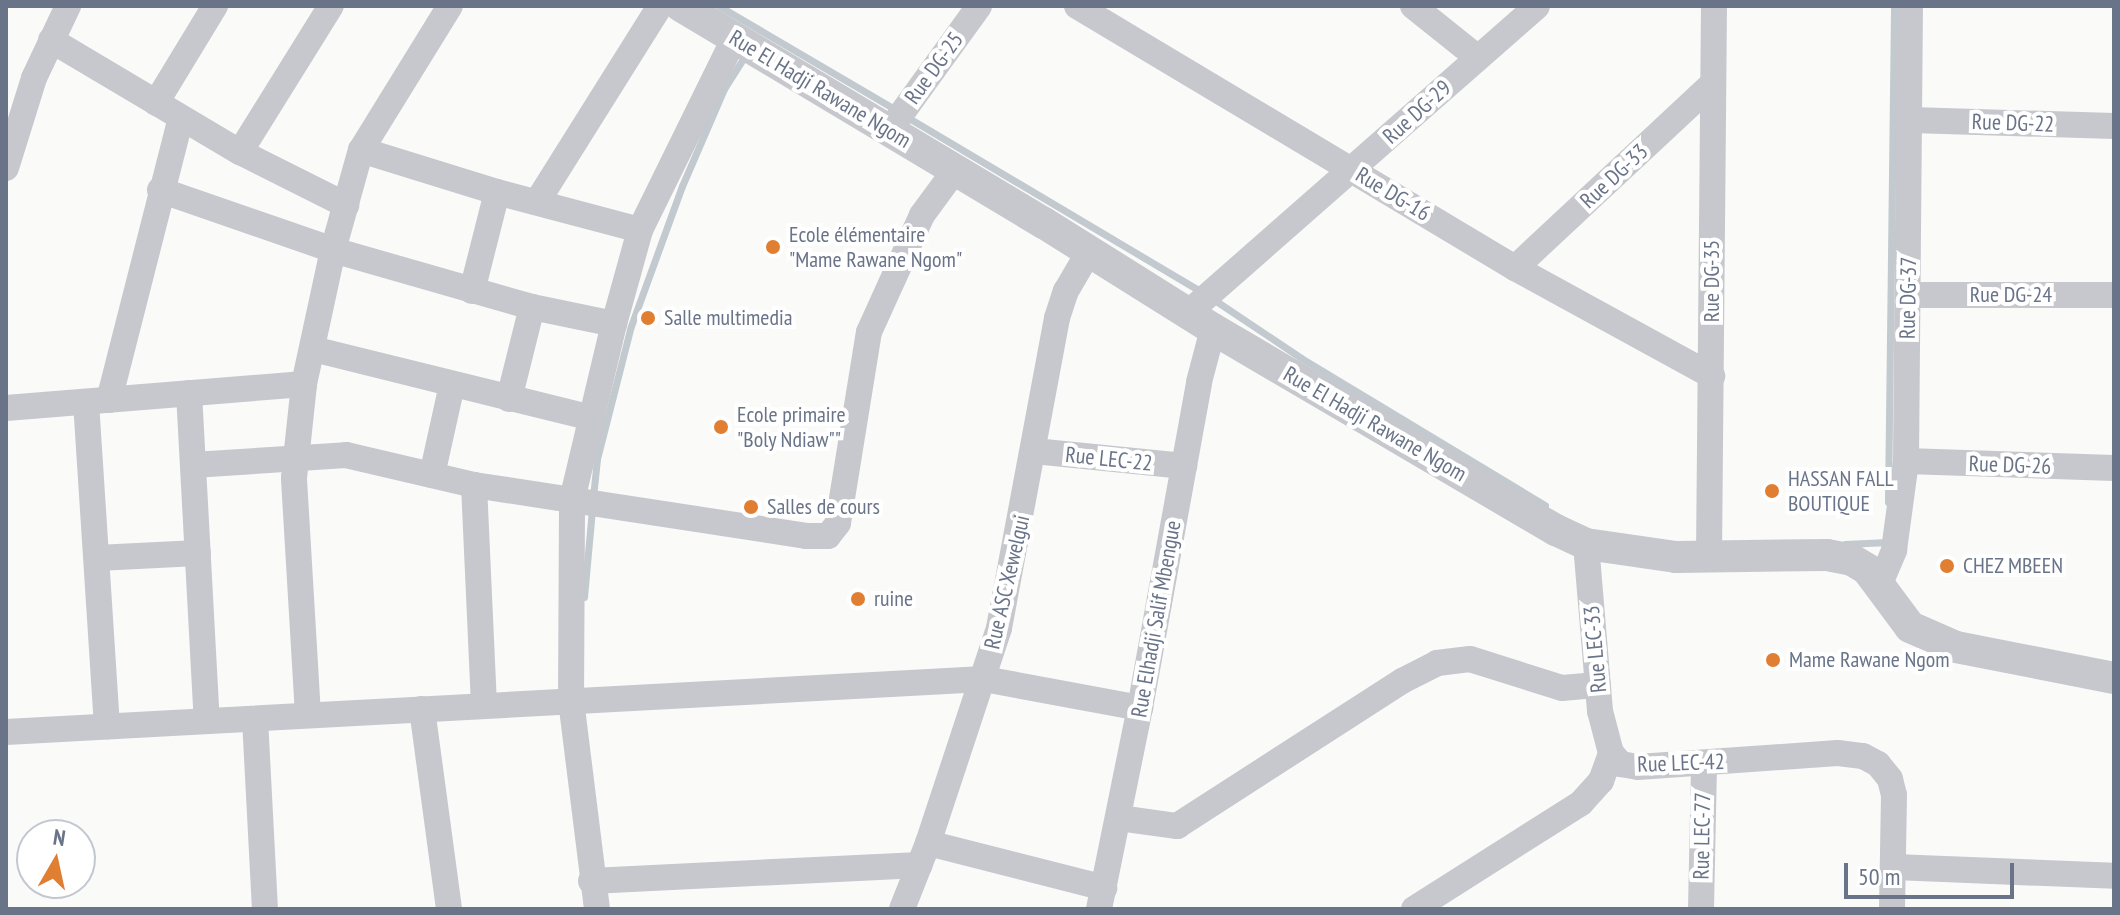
<!DOCTYPE html>
<html>
<head>
<meta charset="utf-8">
<style>
	body { margin:0 }
	#map { position:relative; width:2120px; height:915px; overflow:hidden; background:#fafaf8; font-family:"PT Sans Narrow",sans-serif }
	div>[style] { position:absolute }
	.stream>* { height:7px; margin:-3.5px; padding:0 3.5px; transform-origin:3.5px; border-radius:3.5px; background:#c2c9cf }
	.minor>* { height:26px; margin:-13px; padding:0 13px; transform-origin:13px; border-radius:13px; background:#c6c8cd }
	.tertiary>* { height:32px; margin:-16px; padding:0 16px; transform-origin:16px; border-radius:16px; background:#c6c8cd }
	.dots>* { width:22px; height:22px; translate:-50% -50%; box-sizing:border-box; border:4px solid #fff; border-radius:50% }
	span { translate:-50% -50%; white-space:nowrap; text-align:center; line-height:1.15; -webkit-text-stroke:8px #fff; paint-order:stroke }
	.street-label { font-size:22px; color:#6a7488 }
	.poi-label { font-size:22px; color:#6a7488 }
	.left { translate:0 -50%; text-align:left }
	.frame { position:absolute; inset:0; border:8px solid #6a7488; pointer-events:none }
	.north { position:absolute; left:16px; top:819px; width:80px; height:80px; box-sizing:border-box; background:#fff; border:2px solid #c3c7cf; border-radius:50%; rotate:9deg; font-size:22px; font-weight:700; line-height:32px; text-align:center; color:#6a7488 }
	.north::after { content:''; display:block; margin:auto; width:28px; height:36px; background:#e07e32; clip-path:polygon(50% 0,100% 100%,50% 72%,0 100%) }
	.scale { position:absolute; left:1844px; top:863px; width:170px; height:36px; box-sizing:border-box; border:4px solid #6a7488; border-top:0; padding-left:10px; font-size:24px; line-height:28px; white-space:nowrap; color:#6a7488; -webkit-text-stroke:6px #fff; paint-order:stroke }
</style>
</head>
<body>
<div id="map">
	<div class="stream">
		<i style="left:719px;top:6px;width:205px;rotate:30.4deg"></i>
		<i style="left:907px;top:117px;width:343px;rotate:30.7deg"></i>
		<i style="left:1213px;top:299px;width:106px;rotate:33.8deg"></i>
		<i style="left:1301px;top:358px;width:285px;rotate:31.1deg"></i>
		<i style="left:593px;top:497px;width:38px;rotate:-84deg"></i>
		<i style="left:597px;top:459px;width:137px;rotate:-75.7deg"></i>
		<i style="left:631px;top:326px;width:149px;rotate:-70deg"></i>
		<i style="left:682px;top:186px;width:106px;rotate:-66.6deg"></i>
		<i style="left:724px;top:89px;width:41px;rotate:-57.8deg"></i>
		<i style="left:1888px;top:502px;width:496px;rotate:-89.3deg"></i>
		<i style="left:1845px;top:544px;width:43px;rotate:-2.7deg"></i>
		<i style="left:584px;top:597px;width:88px;rotate:-84.8deg"></i>
	</div>
	<div class="minor">
		<i style="left:1077px;top:6px;width:510px;rotate:30.89deg"></i>
		<i style="left:1515px;top:268px;width:225px;rotate:28.7deg"></i>
		<i style="left:1413px;top:6px;width:83px;rotate:38.7deg"></i>
		<i style="left:51px;top:40px;width:220px;rotate:30.7deg"></i>
		<i style="left:240px;top:152px;width:119px;rotate:26.6deg"></i>
		<i style="left:156px;top:103px;width:114px;rotate:-58.7deg"></i>
		<i style="left:1911px;top:120px;width:203px;rotate:1.7deg"></i>
		<i style="left:889px;top:131px;width:154px;rotate:-54.2deg"></i>
		<i style="left:361px;top:150px;width:142px;rotate:17.2deg"></i>
		<i style="left:497px;top:192px;width:148px;rotate:14.9deg"></i>
		<i style="left:240px;top:152px;width:172px;rotate:-58.1deg"></i>
		<i style="left:6px;top:168px;width:94px;rotate:-72.7deg"></i>
		<i style="left:34px;top:78px;width:80px;rotate:-64.7deg"></i>
		<i style="left:160px;top:190px;width:183px;rotate:19.1deg"></i>
		<i style="left:333px;top:250px;width:207px;rotate:16deg"></i>
		<i style="left:532px;top:307px;width:84px;rotate:11.7deg"></i>
		<i style="left:537px;top:202px;width:231px;rotate:-57.9deg"></i>
		<i style="left:1515px;top:268px;width:270px;rotate:-43deg"></i>
		<i style="left:472px;top:291px;width:102px;rotate:-75.8deg"></i>
		<i style="left:1908px;top:295px;width:206px"></i>
		<i style="left:1189px;top:312px;width:463px;rotate:-41.3deg"></i>
		<i style="left:313px;top:349px;width:287px;rotate:13.9deg"></i>
		<i style="left:189px;top:393px;width:328px;rotate:86.9deg"></i>
		<i style="left:509px;top:399px;width:95px;rotate:-76deg"></i>
		<i style="left:109px;top:400px;width:291px;rotate:-75.7deg"></i>
		<i style="left:86px;top:402px;width:325px;rotate:86.3deg"></i>
		<i style="left:6px;top:408px;width:299px;rotate:-4.6deg"></i>
		<i style="left:1034px;top:451px;width:151px;rotate:5.7deg"></i>
		<i style="left:1906px;top:461px;width:208px;rotate:1.9deg"></i>
		<i style="left:193px;top:465px;width:153px;rotate:-3.7deg"></i>
		<i style="left:346px;top:455px;width:131px;rotate:13.2deg"></i>
		<i style="left:474px;top:485px;width:336px;rotate:8.7deg"></i>
		<i style="left:806px;top:536px;width:22px"></i>
		<i style="left:828px;top:536px;width:16px;rotate:-52deg"></i>
		<i style="left:838px;top:523px;width:193px;rotate:-80.8deg"></i>
		<i style="left:869px;top:332px;width:128px;rotate:-65.6deg"></i>
		<i style="left:922px;top:215px;width:56px;rotate:-53.7deg"></i>
		<i style="left:432px;top:475px;width:92px;rotate:-77.5deg"></i>
		<i style="left:474px;top:485px;width:221px;rotate:87.4deg"></i>
		<i style="left:1586px;top:544px;width:168px;rotate:85.2deg"></i>
		<i style="left:1600px;top:711px;width:43px;rotate:75.3deg"></i>
		<i style="left:1611px;top:753px;width:15px;rotate:48deg"></i>
		<i style="left:1621px;top:764px;width:17px;rotate:10deg"></i>
		<i style="left:1638px;top:767px;width:200px;rotate:-4deg"></i>
		<i style="left:1838px;top:753px;width:25px;rotate:7deg"></i>
		<i style="left:1863px;top:756px;width:17px;rotate:28deg"></i>
		<i style="left:1878px;top:764px;width:19px;rotate:51deg"></i>
		<i style="left:1890px;top:779px;width:16px;rotate:76deg"></i>
		<i style="left:1894px;top:795px;width:114px;rotate:91deg"></i>
		<i style="left:1709px;top:556px;width:550px;rotate:-89.48deg"></i>
		<i style="left:97px;top:558px;width:101px;rotate:-2.8deg"></i>
		<i style="left:1879px;top:586px;width:39px;rotate:-67deg"></i>
		<i style="left:1894px;top:550px;width:90px;rotate:-82.3deg"></i>
		<i style="left:1906px;top:461px;width:455px;rotate:-89.5deg"></i>
		<i style="left:422px;top:709px;width:202px;rotate:82.3deg"></i>
		<i style="left:308px;top:715px;width:237px;rotate:-93.4deg"></i>
		<i style="left:294px;top:478px;width:95px;rotate:-83.9deg"></i>
		<i style="left:304px;top:384px;width:137px;rotate:-77.8deg"></i>
		<i style="left:333px;top:250px;width:104px;rotate:-74.4deg"></i>
		<i style="left:361px;top:150px;width:169px;rotate:-58.3deg"></i>
		<i style="left:255px;top:719px;width:190px;rotate:87deg"></i>
		<i style="left:6px;top:732px;width:979px;rotate:-3.1deg"></i>
		<i style="left:984px;top:679px;width:159px;rotate:10.5deg"></i>
		<i style="left:1119px;top:818px;width:59px;rotate:7.9deg"></i>
		<i style="left:1177px;top:826px;width:268px;rotate:-32.8deg"></i>
		<i style="left:1402px;top:681px;width:39px;rotate:-27deg"></i>
		<i style="left:1437px;top:663px;width:33px;rotate:-7deg"></i>
		<i style="left:1470px;top:659px;width:96px;rotate:17.5deg"></i>
		<i style="left:1562px;top:688px;width:36px;rotate:-5deg"></i>
		<i style="left:928px;top:843px;width:182px;rotate:14.3deg"></i>
		<i style="left:1894px;top:867px;width:220px;rotate:2.3deg"></i>
		<i style="left:591px;top:881px;width:329px;rotate:-2.8deg"></i>
		<i style="left:597px;top:909px;width:210px;rotate:-97.1deg"></i>
		<i style="left:571px;top:701px;width:201px;rotate:-89.7deg"></i>
		<i style="left:572px;top:500px;width:181px;rotate:-76.6deg"></i>
		<i style="left:614px;top:324px;width:98px;rotate:-74.5deg"></i>
		<i style="left:640px;top:230px;width:215px;rotate:-63.8deg"></i>
		<i style="left:902px;top:909px;width:71px;rotate:-68.5deg"></i>
		<i style="left:928px;top:843px;width:226px;rotate:-71.7deg"></i>
		<i style="left:999px;top:628px;width:315px;rotate:-79.4deg"></i>
		<i style="left:1057px;top:318px;width:28px;rotate:-72deg"></i>
		<i style="left:1066px;top:291px;width:48px;rotate:-59.7deg"></i>
		<i style="left:1099px;top:909px;width:205px;rotate:-78.5deg"></i>
		<i style="left:1140px;top:708px;width:331px;rotate:-79.7deg"></i>
		<i style="left:1199px;top:382px;width:55px;rotate:-75.2deg"></i>
		<i style="left:1414px;top:909px;width:198px;rotate:-32.4deg"></i>
		<i style="left:1581px;top:803px;width:30px;rotate:-48deg"></i>
		<i style="left:1601px;top:781px;width:30px;rotate:-70deg"></i>
		<i style="left:1701px;top:909px;width:146px;rotate:-88.8deg"></i>
	</div>
	<div class="tertiary">
		<i style="left:681px;top:6px;width:423px;rotate:30.9deg"></i>
		<i style="left:1044px;top:223px;width:199px;rotate:32.1deg"></i>
		<i style="left:1213px;top:329px;width:398px;rotate:30.4deg"></i>
		<i style="left:1556px;top:530px;width:33px;rotate:25deg"></i>
		<i style="left:1586px;top:544px;width:91px;rotate:8.2deg"></i>
		<i style="left:1676px;top:557px;width:151px;rotate:-0.8deg"></i>
		<i style="left:1827px;top:555px;width:25px;rotate:11deg"></i>
		<i style="left:1852px;top:560px;width:17px;rotate:31deg"></i>
		<i style="left:1867px;top:569px;width:72px;rotate:53.4deg"></i>
		<i style="left:1910px;top:627px;width:50px;rotate:23.5deg"></i>
		<i style="left:1956px;top:647px;width:161px;rotate:11.1deg"></i>
	</div>
	<div class="dots">
		<i style="left:773px;top:247px;background:#e07e32"></i>
		<i style="left:648px;top:318px;background:#e07e32"></i>
		<i style="left:721px;top:427px;background:#e07e32"></i>
		<i style="left:1772px;top:491px;background:#e07e32"></i>
		<i style="left:751px;top:507px;background:#e07e32"></i>
		<i style="left:1947px;top:566px;background:#e07e32"></i>
		<i style="left:858px;top:599px;background:#e07e32"></i>
		<i style="left:1773px;top:660px;background:#e07e32"></i>
	</div>
	<div class="street-label">
		<span style="left:934px;top:68px;rotate:-54deg">Rue DG-25</span>
		<span style="left:820px;top:89px;rotate:31deg">Rue El Hadji Rawane Ngom</span>
		<span style="left:1417px;top:112px;rotate:-42deg">Rue DG-29</span>
		<span style="left:2013px;top:123px;rotate:2deg">Rue DG-22</span>
		<span style="left:1614px;top:176px;rotate:-43deg">Rue DG-33</span>
		<span style="left:1393px;top:194px;rotate:31deg">Rue DG-16</span>
		<span style="left:1712px;top:281px;rotate:-90deg">Rue DG-35</span>
		<span style="left:2011px;top:295px">Rue DG-24</span>
		<span style="left:1908px;top:298px;rotate:-89deg">Rue DG-37</span>
		<span style="left:1375px;top:424px;rotate:30deg">Rue El Hadji Rawane Ngom</span>
		<span style="left:1109px;top:459px;rotate:6deg">Rue LEC-22</span>
		<span style="left:2010px;top:465px;rotate:2deg">Rue DG-26</span>
		<span style="left:1007px;top:582px;rotate:-77deg">Rue ASC Xewelgui</span>
		<span style="left:1156px;top:619px;rotate:-80deg">Rue Elhadji Salif Mbengue</span>
		<span style="left:1595px;top:649px;rotate:-95deg">Rue LEC-33</span>
		<span style="left:1681px;top:763px;rotate:-2deg">Rue LEC-42</span>
		<span style="left:1702px;top:836px;rotate:-89deg">Rue LEC-77</span>
	</div>
	<div class="poi-label">
		<span class="left" style="left:789px;top:247px">Ecole élémentaire<br>"Mame Rawane Ngom"</span>
		<span class="left" style="left:664px;top:318px">Salle multimedia</span>
		<span class="left" style="left:737px;top:427px">Ecole primaire<br>"Boly Ndiaw""</span>
		<span class="left" style="left:1788px;top:491px">HASSAN FALL<br>BOUTIQUE</span>
		<span class="left" style="left:767px;top:507px">Salles de cours</span>
		<span class="left" style="left:1963px;top:566px">CHEZ MBEEN</span>
		<span class="left" style="left:874px;top:599px">ruine</span>
		<span class="left" style="left:1789px;top:660px">Mame Rawane Ngom</span>
	</div>
	<div class="frame"></div>
	<div class="north">N</div>
	<div class="scale">50 m</div>
</div>
</body>
</html>
